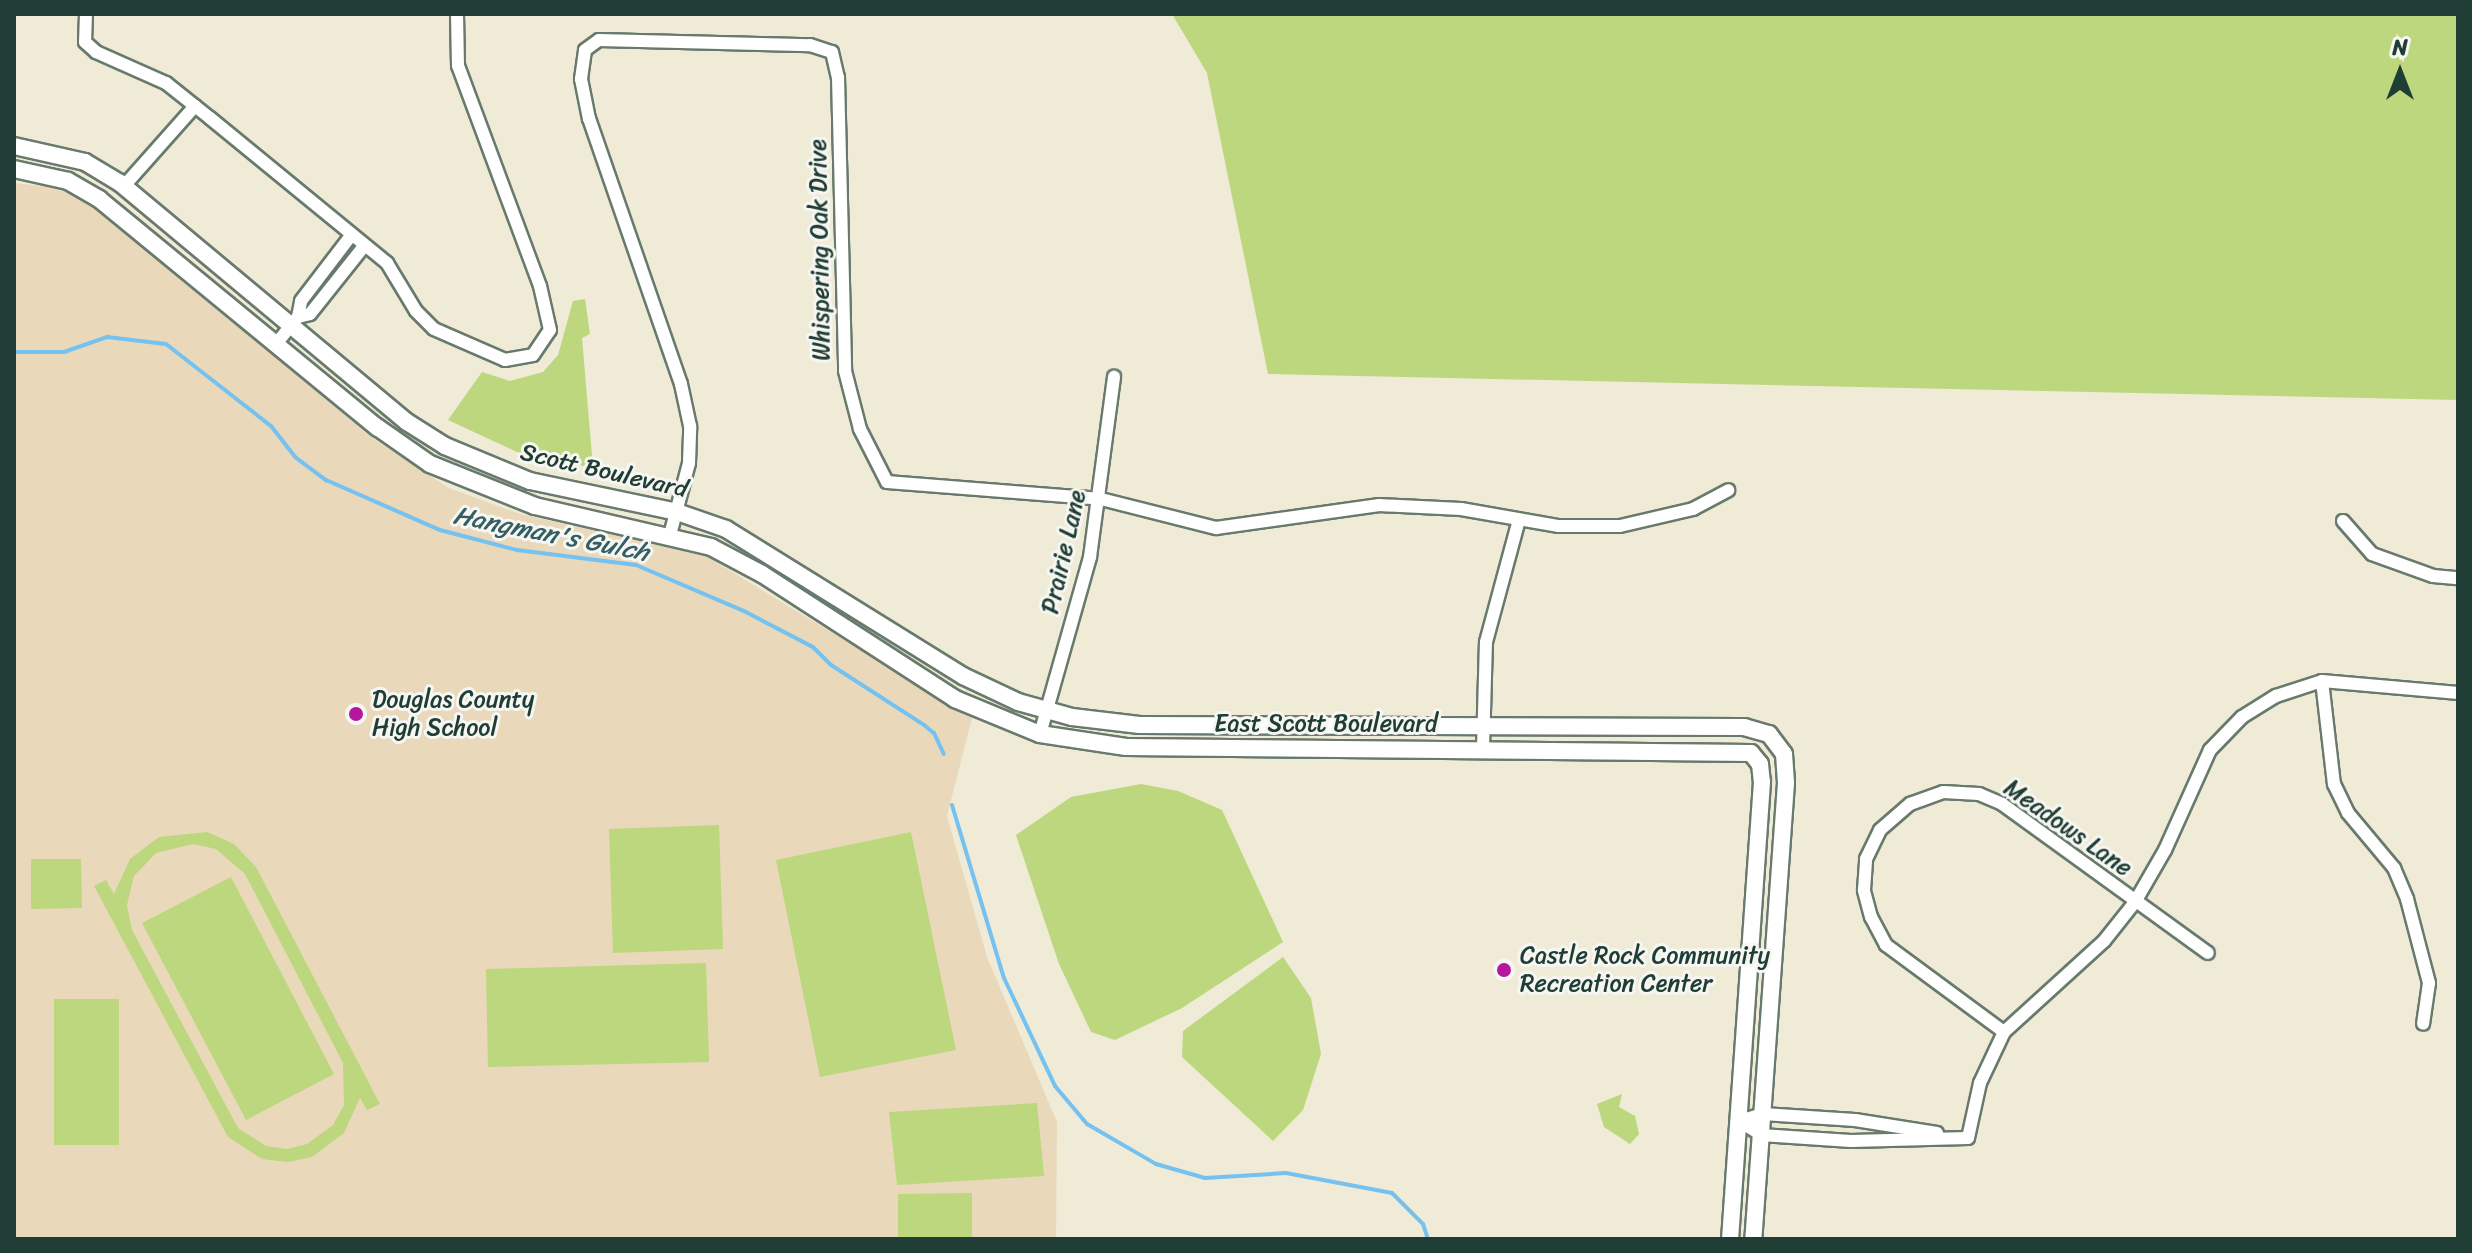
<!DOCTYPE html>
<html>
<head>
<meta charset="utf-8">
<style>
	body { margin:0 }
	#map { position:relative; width:2472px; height:1253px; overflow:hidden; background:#efebd6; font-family:Sriracha,sans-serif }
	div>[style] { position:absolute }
	.built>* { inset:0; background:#e9d9ba }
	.green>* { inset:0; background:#bcd77d }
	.stream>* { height:4px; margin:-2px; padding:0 2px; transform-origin:2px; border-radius:2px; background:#75c1ef }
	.roads { filter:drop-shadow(2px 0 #687a6d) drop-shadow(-2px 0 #687a6d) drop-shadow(0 2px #687a6d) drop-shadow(0 -2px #687a6d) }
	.minor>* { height:12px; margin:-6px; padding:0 6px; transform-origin:6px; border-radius:6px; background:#fff }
	.tertiary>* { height:16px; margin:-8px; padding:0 8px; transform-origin:8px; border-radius:8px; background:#fff }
	.dots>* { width:22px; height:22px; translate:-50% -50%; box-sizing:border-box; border:4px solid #f6f6f2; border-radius:50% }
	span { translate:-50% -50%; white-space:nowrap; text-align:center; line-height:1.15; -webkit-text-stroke:6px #f6f6f2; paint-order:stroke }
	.street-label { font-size:24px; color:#1f3d34 }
	.poi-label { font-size:24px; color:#1f3d34 }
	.left { translate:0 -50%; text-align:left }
	.water-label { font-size:26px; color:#345e63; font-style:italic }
	.frame { position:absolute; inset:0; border:16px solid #1f3d34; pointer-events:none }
	.north { position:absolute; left:2360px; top:32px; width:80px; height:80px; -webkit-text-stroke:6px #f6f6f2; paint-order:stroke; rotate:0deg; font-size:22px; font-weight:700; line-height:32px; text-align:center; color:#1f3d34 }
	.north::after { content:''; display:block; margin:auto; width:28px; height:36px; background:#1f3d34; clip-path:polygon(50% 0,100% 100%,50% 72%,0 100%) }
</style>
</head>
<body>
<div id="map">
	<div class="built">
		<i style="clip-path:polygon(14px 183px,50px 187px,86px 199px,371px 437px,449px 488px,520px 514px,706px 556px,972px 718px,947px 816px,987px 957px,1057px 1122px,1056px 1239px,14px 1239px)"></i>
	</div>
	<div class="green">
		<i style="clip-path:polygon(1172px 14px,2458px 14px,2458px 400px,1268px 374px,1207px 73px)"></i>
		<i style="clip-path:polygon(585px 299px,590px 334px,582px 338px,593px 468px,517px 452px,448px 420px,482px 372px,510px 381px,543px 372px,558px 355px,573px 301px)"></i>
		<i style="clip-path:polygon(1141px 784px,1178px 791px,1222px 810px,1283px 942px,1182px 1008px,1115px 1040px,1091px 1032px,1059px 964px,1016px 835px,1071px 797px)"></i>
		<i style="clip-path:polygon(719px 825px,723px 949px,613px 953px,609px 829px)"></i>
		<i style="clip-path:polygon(evenodd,207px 832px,234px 844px,256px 867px,380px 1104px,367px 1110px,360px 1098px,344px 1133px,312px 1157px,288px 1162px,262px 1159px,228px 1137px,94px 886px,106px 880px,114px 894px,130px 859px,159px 837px,207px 832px,193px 844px,216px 849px,245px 874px,343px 1063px,344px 1105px,333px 1125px,307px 1144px,287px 1149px,266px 1146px,238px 1128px,132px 930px,127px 905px,134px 876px,156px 853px,193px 844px)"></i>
		<i style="clip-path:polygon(911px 832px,956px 1050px,820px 1077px,776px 860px)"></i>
		<i style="clip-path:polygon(31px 859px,81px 859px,82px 908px,31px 909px)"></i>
		<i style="clip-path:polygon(231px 877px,334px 1074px,246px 1120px,142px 923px)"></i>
		<i style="clip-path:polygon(1283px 957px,1311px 998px,1321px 1054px,1303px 1110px,1273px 1141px,1182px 1057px,1183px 1031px)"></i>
		<i style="clip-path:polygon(706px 963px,709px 1062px,488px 1067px,486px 969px)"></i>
		<i style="clip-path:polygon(54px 999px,119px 999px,119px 1145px,54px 1145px)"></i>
		<i style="clip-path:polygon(1622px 1094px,1619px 1107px,1635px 1116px,1639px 1134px,1630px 1144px,1604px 1127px,1597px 1104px)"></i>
		<i style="clip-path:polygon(1037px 1103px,1044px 1176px,897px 1185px,889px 1112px)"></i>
		<i style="clip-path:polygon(972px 1193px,972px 1239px,898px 1239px,898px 1194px)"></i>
	</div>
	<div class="stream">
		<i style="left:14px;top:352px;width:50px"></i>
		<i style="left:64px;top:352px;width:46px;rotate:-19.2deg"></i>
		<i style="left:107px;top:337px;width:59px;rotate:6.8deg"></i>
		<i style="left:166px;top:344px;width:133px;rotate:38deg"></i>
		<i style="left:271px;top:426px;width:39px;rotate:52deg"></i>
		<i style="left:295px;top:457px;width:39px;rotate:37deg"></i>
		<i style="left:326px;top:480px;width:124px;rotate:23.7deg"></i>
		<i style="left:440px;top:530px;width:80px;rotate:14.6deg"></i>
		<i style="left:517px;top:550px;width:120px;rotate:7.2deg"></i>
		<i style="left:636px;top:565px;width:117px;rotate:23.1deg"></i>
		<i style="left:744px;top:611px;width:78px;rotate:27.6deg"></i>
		<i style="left:813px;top:647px;width:25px;rotate:45deg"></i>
		<i style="left:831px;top:665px;width:111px;rotate:32.8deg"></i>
		<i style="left:924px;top:725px;width:13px;rotate:39deg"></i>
		<i style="left:934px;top:733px;width:23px;rotate:65deg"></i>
		<i style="left:952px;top:805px;width:181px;rotate:73.3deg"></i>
		<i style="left:1004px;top:978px;width:119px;rotate:64.7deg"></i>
		<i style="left:1055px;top:1086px;width:50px;rotate:49.9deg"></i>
		<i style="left:1087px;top:1124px;width:80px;rotate:30.1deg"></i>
		<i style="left:1156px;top:1164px;width:51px;rotate:15.9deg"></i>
		<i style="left:1205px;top:1178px;width:81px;rotate:-3.5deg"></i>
		<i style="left:1286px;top:1173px;width:108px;rotate:10.7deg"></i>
		<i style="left:1392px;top:1193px;width:44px;rotate:45deg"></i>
		<i style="left:1423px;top:1224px;width:16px;rotate:72deg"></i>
	</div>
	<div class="roads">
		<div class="minor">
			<i style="left:86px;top:14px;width:28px;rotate:92deg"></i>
			<i style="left:85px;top:42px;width:15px;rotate:42deg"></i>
			<i style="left:96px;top:52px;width:77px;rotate:23.9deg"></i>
			<i style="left:166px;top:83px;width:56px;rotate:38.5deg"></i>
			<i style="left:210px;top:118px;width:229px;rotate:39.3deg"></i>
			<i style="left:387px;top:263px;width:56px;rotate:58.9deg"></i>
			<i style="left:416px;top:311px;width:25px;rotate:45deg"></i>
			<i style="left:434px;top:329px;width:77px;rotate:23.6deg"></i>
			<i style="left:505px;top:360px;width:28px;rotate:-10deg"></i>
			<i style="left:533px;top:355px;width:30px;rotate:-56deg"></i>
			<i style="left:550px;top:330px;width:45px;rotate:-102.8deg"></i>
			<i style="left:540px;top:286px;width:235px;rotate:-110.4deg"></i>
			<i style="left:458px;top:66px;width:52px;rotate:-91.1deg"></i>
			<i style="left:124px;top:186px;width:107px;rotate:-48.4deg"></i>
			<i style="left:298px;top:317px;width:12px;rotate:-14deg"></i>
			<i style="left:310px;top:314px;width:87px;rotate:-51.5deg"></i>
			<i style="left:276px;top:344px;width:35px;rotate:-51deg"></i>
			<i style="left:298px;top:317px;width:16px;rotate:-79deg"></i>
			<i style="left:301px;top:301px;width:81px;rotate:-52.6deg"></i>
			<i style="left:2343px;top:521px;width:44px;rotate:48.7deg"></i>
			<i style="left:2372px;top:554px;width:65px;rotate:19.8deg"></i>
			<i style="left:2433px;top:576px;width:25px;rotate:5deg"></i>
			<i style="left:670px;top:535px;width:74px;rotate:-75.2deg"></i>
			<i style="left:689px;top:463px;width:37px;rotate:-88deg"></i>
			<i style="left:690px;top:426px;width:43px;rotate:-102.1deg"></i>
			<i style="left:681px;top:384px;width:281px;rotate:-109.1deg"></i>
			<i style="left:589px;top:119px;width:41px;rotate:-101.3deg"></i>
			<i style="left:581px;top:79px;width:29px;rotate:-82deg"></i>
			<i style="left:585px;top:50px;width:17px;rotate:-36deg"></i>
			<i style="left:599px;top:40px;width:211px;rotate:1.4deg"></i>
			<i style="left:810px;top:45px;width:23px;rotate:18deg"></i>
			<i style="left:832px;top:52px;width:26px;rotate:77deg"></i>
			<i style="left:838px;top:77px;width:294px;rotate:88.6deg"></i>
			<i style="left:845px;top:371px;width:60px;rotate:75.5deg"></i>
			<i style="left:860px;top:429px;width:59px;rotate:63deg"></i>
			<i style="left:887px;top:482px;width:215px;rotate:4.5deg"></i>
			<i style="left:1101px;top:499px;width:119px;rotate:14.2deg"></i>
			<i style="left:1216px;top:528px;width:165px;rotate:-8deg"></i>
			<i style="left:1379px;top:505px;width:82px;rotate:2.8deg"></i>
			<i style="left:1461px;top:509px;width:98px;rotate:9.9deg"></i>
			<i style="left:1558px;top:526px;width:62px"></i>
			<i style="left:1620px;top:526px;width:75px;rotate:-13.1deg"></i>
			<i style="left:1693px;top:509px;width:40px;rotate:-28deg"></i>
			<i style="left:2322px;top:681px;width:104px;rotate:83.4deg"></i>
			<i style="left:2334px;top:784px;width:32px;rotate:64deg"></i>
			<i style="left:2348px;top:813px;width:72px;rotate:50.1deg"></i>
			<i style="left:2394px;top:868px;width:34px;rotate:67deg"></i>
			<i style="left:2407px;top:899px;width:87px;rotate:75.3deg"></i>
			<i style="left:2429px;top:983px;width:41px;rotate:98.3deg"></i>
			<i style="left:1040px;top:734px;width:184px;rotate:-74.2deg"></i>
			<i style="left:1090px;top:557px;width:182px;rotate:-82.4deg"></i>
			<i style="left:1483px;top:748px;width:106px;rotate:-88.4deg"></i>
			<i style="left:1486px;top:642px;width:126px;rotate:-74.9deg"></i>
			<i style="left:2004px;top:1032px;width:147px;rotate:-143.6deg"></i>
			<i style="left:1886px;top:945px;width:32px;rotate:-118deg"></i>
			<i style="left:1871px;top:917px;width:28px;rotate:-105deg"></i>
			<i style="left:1864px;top:890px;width:31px;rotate:-86deg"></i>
			<i style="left:1866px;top:859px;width:32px;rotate:-64deg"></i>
			<i style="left:1880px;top:830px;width:40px;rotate:-41deg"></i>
			<i style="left:1910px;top:804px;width:35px;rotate:-20deg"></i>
			<i style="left:1943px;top:792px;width:36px;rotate:3deg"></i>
			<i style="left:1979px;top:794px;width:25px;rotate:23deg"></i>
			<i style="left:2002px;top:804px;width:254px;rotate:35.9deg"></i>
			<i style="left:1739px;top:1121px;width:26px;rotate:32deg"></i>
			<i style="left:1761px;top:1135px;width:90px;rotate:3.8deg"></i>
			<i style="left:1851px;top:1141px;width:117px;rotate:-1.5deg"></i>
			<i style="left:1739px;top:1121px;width:25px;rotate:-16deg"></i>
			<i style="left:1763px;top:1114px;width:92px;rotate:3.7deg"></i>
			<i style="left:1855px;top:1120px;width:83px;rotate:9deg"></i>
			<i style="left:1968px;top:1138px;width:56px;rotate:-77.7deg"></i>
			<i style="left:1980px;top:1083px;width:56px;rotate:-64.8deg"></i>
			<i style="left:2004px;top:1032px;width:135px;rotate:-42.3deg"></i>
			<i style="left:2104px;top:941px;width:50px;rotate:-51.5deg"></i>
			<i style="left:2135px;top:902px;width:60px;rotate:-60deg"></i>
			<i style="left:2165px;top:850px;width:110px;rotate:-65.8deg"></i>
			<i style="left:2210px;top:750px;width:46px;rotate:-45.9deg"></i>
			<i style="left:2242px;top:717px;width:40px;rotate:-32deg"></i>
			<i style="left:2276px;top:696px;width:48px;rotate:-18.1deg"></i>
			<i style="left:2322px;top:681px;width:137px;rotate:5deg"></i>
		</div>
		<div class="tertiary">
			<i style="left:14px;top:146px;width:73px;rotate:12.7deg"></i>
			<i style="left:85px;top:162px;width:41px;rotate:31deg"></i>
			<i style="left:120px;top:183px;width:373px;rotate:39.8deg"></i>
			<i style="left:407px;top:422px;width:45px;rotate:32.3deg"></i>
			<i style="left:445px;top:446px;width:92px;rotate:22.4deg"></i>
			<i style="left:530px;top:481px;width:150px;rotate:11.9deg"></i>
			<i style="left:677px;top:512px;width:52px;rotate:19.1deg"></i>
			<i style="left:726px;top:529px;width:279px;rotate:31.8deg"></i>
			<i style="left:963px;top:676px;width:61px;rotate:25.3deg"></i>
			<i style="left:1018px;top:702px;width:56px;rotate:15.5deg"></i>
			<i style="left:1072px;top:717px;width:68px;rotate:6.7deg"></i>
			<i style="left:1140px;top:725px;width:604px;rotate:0.19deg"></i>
			<i style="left:1744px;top:727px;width:26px;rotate:16deg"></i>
			<i style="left:1769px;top:734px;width:25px;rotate:53deg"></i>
			<i style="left:1784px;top:754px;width:29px;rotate:86deg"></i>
			<i style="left:1786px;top:783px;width:457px;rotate:94.1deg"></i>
			<i style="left:14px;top:169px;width:55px;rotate:12.5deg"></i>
			<i style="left:68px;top:181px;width:36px;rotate:30deg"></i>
			<i style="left:99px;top:199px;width:360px;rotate:39.4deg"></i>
			<i style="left:377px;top:427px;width:65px;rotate:34.9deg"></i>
			<i style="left:430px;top:464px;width:113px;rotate:21.8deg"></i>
			<i style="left:535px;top:506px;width:181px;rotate:13.1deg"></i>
			<i style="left:711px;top:547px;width:58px;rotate:27.9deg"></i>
			<i style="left:762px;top:574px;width:230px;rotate:32.9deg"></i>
			<i style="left:955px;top:699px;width:92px;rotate:22.4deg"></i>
			<i style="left:1040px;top:734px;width:87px;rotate:8.6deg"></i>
			<i style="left:1126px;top:747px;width:625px;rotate:0.55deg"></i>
			<i style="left:1751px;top:753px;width:14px;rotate:51deg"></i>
			<i style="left:1760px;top:764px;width:18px;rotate:84deg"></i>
			<i style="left:1762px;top:782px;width:458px;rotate:94deg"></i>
		</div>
	</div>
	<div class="dots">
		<i style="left:356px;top:714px;background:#b5179e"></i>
		<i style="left:1504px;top:970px;background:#b5179e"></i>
	</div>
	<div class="street-label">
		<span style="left:820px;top:250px;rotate:-91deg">Whispering Oak Drive</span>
		<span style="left:604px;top:471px;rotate:13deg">Scott Boulevard</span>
		<span style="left:1064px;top:552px;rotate:-77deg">Prairie Lane</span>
		<span style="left:1326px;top:724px">East Scott Boulevard</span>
		<span style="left:2068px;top:828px;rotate:35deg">Meadows Lane</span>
	</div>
	<div class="poi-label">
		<span class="left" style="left:372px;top:714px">Douglas County<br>High School</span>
		<span class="left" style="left:1520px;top:970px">Castle Rock Community<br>Recreation Center</span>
	</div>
	<div class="water-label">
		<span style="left:551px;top:534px;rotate:11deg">Hangman's Gulch</span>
	</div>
	<div class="frame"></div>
	<div class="north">N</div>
</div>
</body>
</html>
